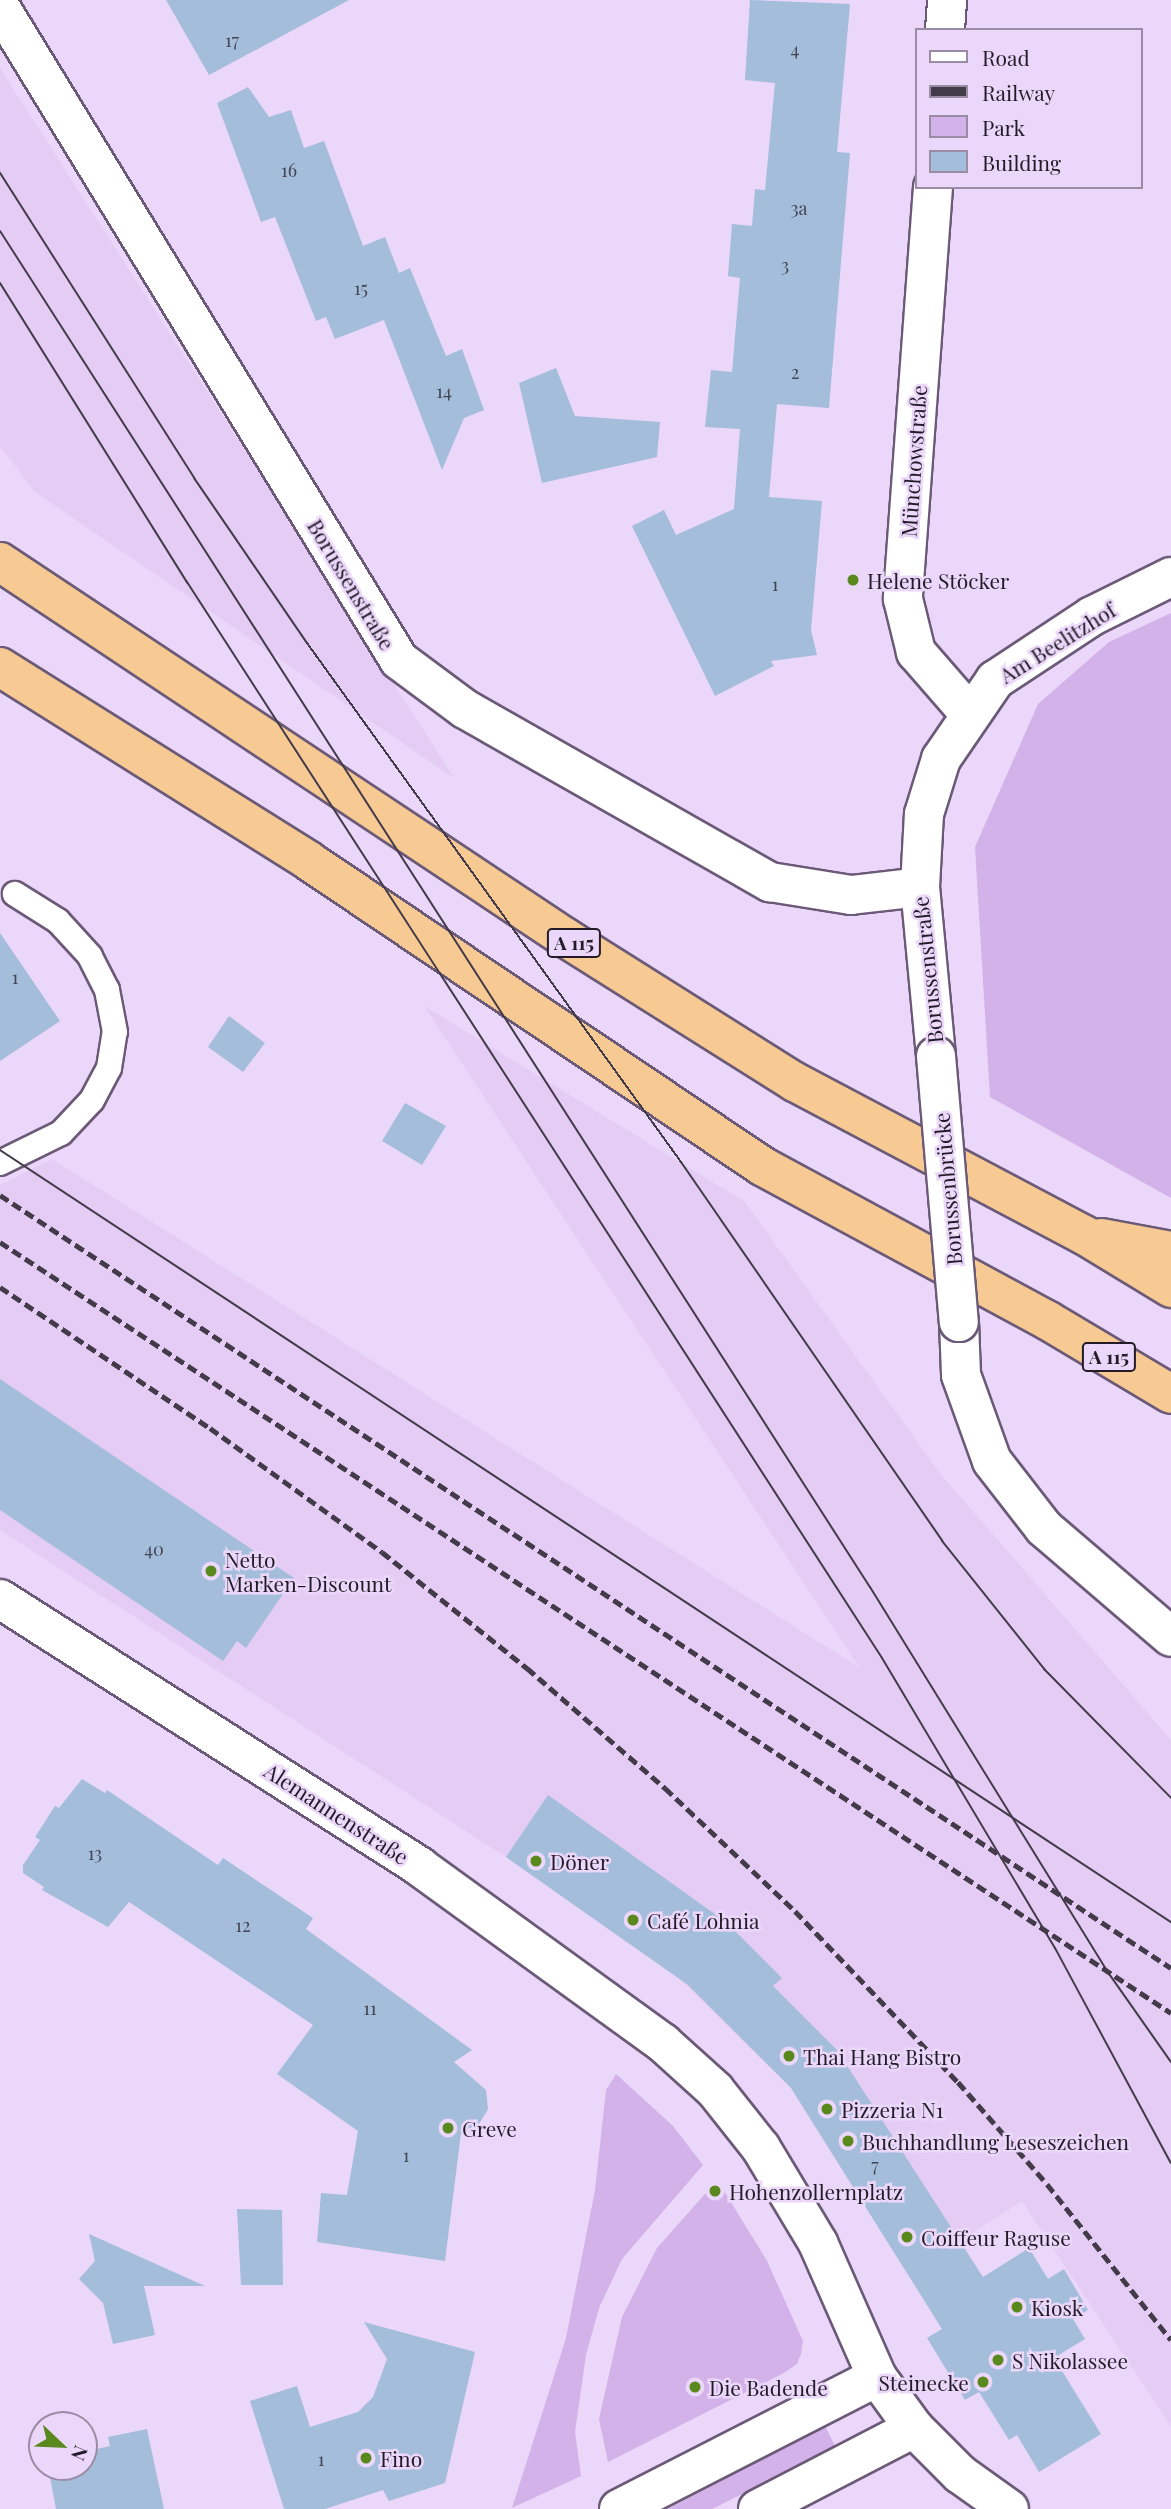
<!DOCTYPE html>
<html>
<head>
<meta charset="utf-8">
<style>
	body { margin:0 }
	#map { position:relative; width:1171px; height:2509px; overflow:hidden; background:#ebd7f9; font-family:"Playfair Display",serif }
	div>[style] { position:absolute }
	.built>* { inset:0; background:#e4ccf5 }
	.green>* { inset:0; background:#d2b2e8 }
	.building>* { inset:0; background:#a3bdda }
	.roads { filter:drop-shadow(2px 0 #6b5a77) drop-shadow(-2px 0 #6b5a77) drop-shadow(0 2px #6b5a77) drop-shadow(0 -2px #6b5a77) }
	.lane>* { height:24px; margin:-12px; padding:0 12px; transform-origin:12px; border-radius:12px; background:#fff }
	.street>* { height:38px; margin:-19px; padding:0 19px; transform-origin:19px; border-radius:19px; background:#fff }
	.highway>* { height:38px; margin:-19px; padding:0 19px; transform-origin:19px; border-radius:19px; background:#f8ca93 }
	.tram>* { height:2px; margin:-1px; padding:0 1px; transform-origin:1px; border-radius:1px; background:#433a4a }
	.rail>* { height:5px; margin-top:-2.5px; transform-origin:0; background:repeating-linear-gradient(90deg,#433a4a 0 10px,transparent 0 15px) }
	.bridges { filter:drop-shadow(2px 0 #6b5a77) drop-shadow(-2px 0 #6b5a77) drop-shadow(0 2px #6b5a77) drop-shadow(0 -2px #6b5a77) }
	.street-bridge>* { height:38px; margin:-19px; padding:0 19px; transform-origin:19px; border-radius:19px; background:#fff }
	.dots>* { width:19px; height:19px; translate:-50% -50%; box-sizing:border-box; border:4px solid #ebd7f9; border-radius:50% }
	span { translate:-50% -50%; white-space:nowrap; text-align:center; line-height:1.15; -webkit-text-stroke:5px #ebd7f9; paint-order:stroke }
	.number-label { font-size:18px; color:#434454 }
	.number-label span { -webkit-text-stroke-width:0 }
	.shield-label span { padding:2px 5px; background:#ebd7f9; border:2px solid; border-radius:5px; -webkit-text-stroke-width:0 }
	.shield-label { font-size:19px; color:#231c28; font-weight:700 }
	.street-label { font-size:21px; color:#231c28 }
	.poi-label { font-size:21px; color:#231c28 }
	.left { translate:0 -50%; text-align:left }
	.right { translate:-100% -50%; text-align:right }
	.legend { position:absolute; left:915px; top:28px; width:228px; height:161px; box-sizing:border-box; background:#ebd7f9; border:2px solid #9b8ca5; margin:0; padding:9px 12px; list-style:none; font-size:21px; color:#231c28 }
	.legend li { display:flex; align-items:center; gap:14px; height:35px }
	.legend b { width:35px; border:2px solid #9b8ca5 }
	.north { position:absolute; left:28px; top:2411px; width:70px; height:70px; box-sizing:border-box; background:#ebd7f9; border:2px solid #9b8ca5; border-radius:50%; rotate:113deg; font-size:19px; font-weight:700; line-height:28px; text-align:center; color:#231c28 }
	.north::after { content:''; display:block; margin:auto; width:24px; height:32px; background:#59881c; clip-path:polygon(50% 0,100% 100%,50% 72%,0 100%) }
</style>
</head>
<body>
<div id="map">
	<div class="built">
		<i style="clip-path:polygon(0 68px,454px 778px,35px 492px,0 446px)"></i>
		<i style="clip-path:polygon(424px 1006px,745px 1202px,938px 1471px,1171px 1740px,1171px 2426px,1022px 2201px,908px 2275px,791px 2088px,680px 1979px,506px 1857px,0 1530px,0 1185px,52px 1159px,860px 1668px)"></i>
	</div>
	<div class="green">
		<i style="clip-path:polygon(1171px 613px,1171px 1198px,990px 1097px,975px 847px,1038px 704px,1109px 642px)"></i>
		<i style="clip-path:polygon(616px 2074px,673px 2126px,703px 2165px,622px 2259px,599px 2308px,586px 2355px,575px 2432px,581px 2476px,512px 2508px,566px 2338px,595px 2190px,606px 2090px)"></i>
		<i style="clip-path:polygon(721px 2186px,767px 2261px,803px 2341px,801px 2354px,797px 2364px,782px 2374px,608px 2462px,599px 2419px,622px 2317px,657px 2248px,705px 2194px)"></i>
		<i style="clip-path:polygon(825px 2426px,835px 2446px,785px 2473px,712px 2509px,668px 2509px)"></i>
	</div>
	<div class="building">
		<i style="clip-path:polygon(166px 0,349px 0,209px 75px)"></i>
		<i style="clip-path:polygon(750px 0,850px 4px,837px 152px,850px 153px,829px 408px,777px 404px,769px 497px,822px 501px,811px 630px,817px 655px,771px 661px,774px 666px,715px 696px,632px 526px,664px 510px,676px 535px,734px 509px,740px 429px,705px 427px,711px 370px,732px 372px,740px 278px,728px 276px,732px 224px,752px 226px,755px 189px,765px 190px,775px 83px,745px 80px)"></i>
		<i style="clip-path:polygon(248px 87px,269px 117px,291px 110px,304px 148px,324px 141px,363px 246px,385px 237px,399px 273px,410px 268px,446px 356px,462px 349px,484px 410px,464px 418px,442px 470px,384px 320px,335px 339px,326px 317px,316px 321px,275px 217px,261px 222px,217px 103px)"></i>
		<i style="clip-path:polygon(556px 368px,575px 416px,660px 422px,657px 457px,542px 483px,519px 383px)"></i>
		<i style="clip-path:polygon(0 933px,60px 1021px,0 1061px)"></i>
		<i style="clip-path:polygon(229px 1016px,265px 1043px,243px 1072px,208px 1047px)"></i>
		<i style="clip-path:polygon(405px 1103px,446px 1126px,422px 1165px,382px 1141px)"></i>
		<i style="clip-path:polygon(0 1379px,294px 1578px,246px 1648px,237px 1641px,223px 1661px,0 1510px)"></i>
		<i style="clip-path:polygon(82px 1779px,105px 1793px,107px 1790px,218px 1865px,223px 1858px,313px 1918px,306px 1929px,472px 2050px,454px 2062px,486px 2090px,488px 2109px,479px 2124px,461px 2133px,445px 2261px,317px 2242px,321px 2193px,347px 2195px,358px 2131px,277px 2074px,313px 2025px,129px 1902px,108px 1927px,42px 1890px,44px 1887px,23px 1873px,23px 1865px,40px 1840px,35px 1837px,55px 1806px,59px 1808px)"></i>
		<i style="clip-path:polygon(548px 1795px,726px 1922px,782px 1978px,773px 1986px,837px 2050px,983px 2277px,1029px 2248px,1048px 2279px,1064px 2269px,1088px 2310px,1073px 2319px,1085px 2339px,1054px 2358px,1101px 2434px,1039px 2472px,1017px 2435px,1009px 2440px,979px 2392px,965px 2400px,927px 2338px,942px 2329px,791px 2088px,688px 1985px,506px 1857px)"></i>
		<i style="clip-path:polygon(237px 2209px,282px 2210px,283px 2285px,241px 2285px)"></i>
		<i style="clip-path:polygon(89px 2234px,205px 2286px,144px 2286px,155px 2335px,113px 2344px,103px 2303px,79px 2279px,95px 2261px)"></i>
		<i style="clip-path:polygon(364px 2322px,475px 2352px,445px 2483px,389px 2501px,383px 2490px,325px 2509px,284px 2509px,250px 2401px,297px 2386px,310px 2427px,358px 2412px,373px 2397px,387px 2359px)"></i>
		<i style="clip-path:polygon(147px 2429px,164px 2509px,56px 2509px,48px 2467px,84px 2467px,84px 2452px,110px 2446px,108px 2437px)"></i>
	</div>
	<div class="roads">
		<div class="lane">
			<i style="left:0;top:1163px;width:68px;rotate:-26.2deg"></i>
			<i style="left:61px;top:1133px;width:45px;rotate:-46.8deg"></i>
			<i style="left:92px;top:1100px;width:36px;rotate:-62deg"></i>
			<i style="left:109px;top:1068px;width:36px;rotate:-81deg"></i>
			<i style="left:115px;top:1032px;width:43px;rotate:-100.8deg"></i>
			<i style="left:107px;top:990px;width:38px;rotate:-117deg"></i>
			<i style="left:90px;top:956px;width:47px;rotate:-132.4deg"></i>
			<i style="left:58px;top:921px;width:51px;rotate:-147.9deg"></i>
		</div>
		<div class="street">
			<i style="left:0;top:7px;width:765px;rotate:58.57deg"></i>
			<i style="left:399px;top:660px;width:82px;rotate:36.6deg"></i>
			<i style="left:465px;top:709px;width:351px;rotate:29.6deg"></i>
			<i style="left:770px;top:882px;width:82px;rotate:9.1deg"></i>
			<i style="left:851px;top:895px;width:69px;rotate:-6.6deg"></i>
			<i style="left:945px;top:30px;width:30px;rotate:-86deg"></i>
			<i style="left:933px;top:187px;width:413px;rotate:94.2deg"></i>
			<i style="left:903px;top:599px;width:55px;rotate:76.2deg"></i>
			<i style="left:916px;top:652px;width:81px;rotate:49deg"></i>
			<i style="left:936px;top:1056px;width:170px;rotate:-95.4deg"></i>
			<i style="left:920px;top:887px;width:73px;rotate:-86.9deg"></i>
			<i style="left:924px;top:814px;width:58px;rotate:-72.8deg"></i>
			<i style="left:941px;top:759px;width:96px;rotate:-55.6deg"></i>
			<i style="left:995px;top:680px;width:116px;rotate:-33.4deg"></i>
			<i style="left:1092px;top:616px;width:88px;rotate:-26.3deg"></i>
			<i style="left:959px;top:1322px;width:53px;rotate:87.8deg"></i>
			<i style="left:961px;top:1375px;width:91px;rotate:70.2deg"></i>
			<i style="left:992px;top:1461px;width:85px;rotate:52.2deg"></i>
			<i style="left:1044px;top:1528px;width:167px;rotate:40.6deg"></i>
			<i style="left:0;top:1599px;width:498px;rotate:32.5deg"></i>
			<i style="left:420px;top:1867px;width:300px;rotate:35.9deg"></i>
			<i style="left:663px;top:2043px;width:70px;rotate:42.1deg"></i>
			<i style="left:715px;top:2090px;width:74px;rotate:51.6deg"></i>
			<i style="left:761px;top:2148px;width:111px;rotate:59deg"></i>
			<i style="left:818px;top:2243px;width:146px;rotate:66.2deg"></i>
			<i style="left:877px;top:2377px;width:63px;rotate:54deg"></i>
			<i style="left:914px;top:2428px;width:65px;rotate:45deg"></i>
			<i style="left:960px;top:2474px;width:60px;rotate:35.5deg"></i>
			<i style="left:619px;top:2509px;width:290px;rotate:-27.1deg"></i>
			<i style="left:758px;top:2509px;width:176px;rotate:-27.4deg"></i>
		</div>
		<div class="highway">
			<i style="left:0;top:562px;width:680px;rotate:33.6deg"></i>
			<i style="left:566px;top:938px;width:271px;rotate:32.2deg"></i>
			<i style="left:795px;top:1082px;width:327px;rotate:27.9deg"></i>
			<i style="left:1084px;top:1235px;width:102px;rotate:31.3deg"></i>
			<i style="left:0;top:667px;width:365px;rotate:32.1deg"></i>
			<i style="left:309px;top:861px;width:546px;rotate:33.95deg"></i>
			<i style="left:762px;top:1166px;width:324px;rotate:28.4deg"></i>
			<i style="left:1047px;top:1320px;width:144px;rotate:30.8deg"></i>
			<i style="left:1101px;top:1238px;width:71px;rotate:10.5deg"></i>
		</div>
	</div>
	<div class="tram">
		<i style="left:0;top:173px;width:361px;rotate:57.5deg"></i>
		<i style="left:194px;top:478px;width:200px;rotate:55.6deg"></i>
		<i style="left:307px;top:643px;width:640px;rotate:54.22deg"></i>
		<i style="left:681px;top:1162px;width:460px;rotate:55.4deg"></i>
		<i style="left:942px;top:1541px;width:164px;rotate:51.4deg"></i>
		<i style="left:1044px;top:1669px;width:181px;rotate:45.4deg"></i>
		<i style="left:0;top:231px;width:1611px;rotate:57.32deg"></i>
		<i style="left:870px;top:1587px;width:451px;rotate:58.3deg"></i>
		<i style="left:1107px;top:1971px;width:111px;rotate:54.9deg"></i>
		<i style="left:0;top:283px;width:353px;rotate:58deg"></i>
		<i style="left:187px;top:582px;width:1281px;rotate:57.14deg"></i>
		<i style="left:882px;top:1658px;width:338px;rotate:59.2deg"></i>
		<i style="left:1055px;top:1948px;width:244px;rotate:61.7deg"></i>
		<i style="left:0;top:1150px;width:1403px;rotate:33.4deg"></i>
	</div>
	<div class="rail">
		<i style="left:0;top:1195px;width:1403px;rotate:33.43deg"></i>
		<i style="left:0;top:1242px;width:1402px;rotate:33.36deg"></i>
		<i style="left:0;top:1287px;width:253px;rotate:33.9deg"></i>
		<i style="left:210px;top:1428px;width:212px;rotate:35.8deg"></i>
		<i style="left:382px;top:1552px;width:186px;rotate:38.7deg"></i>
		<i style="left:527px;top:1668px;width:183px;rotate:41deg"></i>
		<i style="left:665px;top:1788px;width:179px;rotate:43.4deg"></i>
		<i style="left:795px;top:1911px;width:236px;rotate:46.4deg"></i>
		<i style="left:958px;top:2082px;width:135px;rotate:48.9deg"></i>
		<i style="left:1047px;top:2184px;width:199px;rotate:51.5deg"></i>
	</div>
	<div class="bridges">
		<div class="street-bridge">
			<i style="left:936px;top:1056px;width:267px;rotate:85.1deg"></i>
		</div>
	</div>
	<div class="dots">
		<i style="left:853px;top:580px;background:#59881c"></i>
		<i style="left:211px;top:1571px;background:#59881c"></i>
		<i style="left:536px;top:1861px;background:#59881c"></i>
		<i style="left:633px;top:1920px;background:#59881c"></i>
		<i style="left:789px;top:2056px;background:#59881c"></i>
		<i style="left:827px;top:2109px;background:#59881c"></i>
		<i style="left:448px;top:2128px;background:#59881c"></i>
		<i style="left:848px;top:2141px;background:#59881c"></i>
		<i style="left:715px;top:2191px;background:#59881c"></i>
		<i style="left:907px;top:2237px;background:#59881c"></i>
		<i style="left:1017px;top:2307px;background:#59881c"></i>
		<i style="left:998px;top:2360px;background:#59881c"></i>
		<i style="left:983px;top:2382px;background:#59881c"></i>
		<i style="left:695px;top:2387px;background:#59881c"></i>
		<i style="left:366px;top:2458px;background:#59881c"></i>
	</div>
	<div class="number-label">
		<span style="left:232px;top:40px">17</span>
		<span style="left:795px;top:49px">4</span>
		<span style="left:289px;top:170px">16</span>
		<span style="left:799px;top:208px">3a</span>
		<span style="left:785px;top:265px">3</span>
		<span style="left:361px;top:288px">15</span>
		<span style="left:795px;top:372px">2</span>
		<span style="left:444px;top:391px">14</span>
		<span style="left:775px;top:584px">1</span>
		<span style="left:15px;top:977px">1</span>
		<span style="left:154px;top:1549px">40</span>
		<span style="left:95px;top:1853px">13</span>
		<span style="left:243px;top:1925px">12</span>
		<span style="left:370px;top:2008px">11</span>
		<span style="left:406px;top:2155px">1</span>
		<span style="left:875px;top:2165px">7</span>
		<span style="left:321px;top:2459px">1</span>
	</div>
	<div class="shield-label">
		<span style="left:574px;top:943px">A 115</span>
		<span style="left:1109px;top:1357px">A 115</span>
	</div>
	<div class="street-label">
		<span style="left:913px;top:461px;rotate:-86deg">Münchowstraße</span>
		<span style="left:352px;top:584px;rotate:59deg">Borussenstraße</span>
		<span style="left:1057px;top:642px;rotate:-32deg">Am Beelitzhof</span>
		<span style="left:927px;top:970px;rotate:-96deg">Borussenstraße</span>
		<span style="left:947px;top:1189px;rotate:-95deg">Borussenbrücke</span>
		<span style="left:337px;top:1813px;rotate:33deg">Alemannenstraße</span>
	</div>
	<div class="poi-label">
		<span class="left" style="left:867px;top:580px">Helene Stöcker</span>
		<span class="left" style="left:225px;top:1571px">Netto<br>Marken-Discount</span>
		<span class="left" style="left:550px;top:1861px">Döner</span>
		<span class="left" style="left:647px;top:1920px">Café Lohnia</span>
		<span class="left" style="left:803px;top:2056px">Thai Hang Bistro</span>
		<span class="left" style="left:841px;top:2109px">Pizzeria N1</span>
		<span class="left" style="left:462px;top:2128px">Greve</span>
		<span class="left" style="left:862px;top:2141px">Buchhandlung Leseszeichen</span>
		<span class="left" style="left:729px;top:2191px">Hohenzollernplatz</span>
		<span class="left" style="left:921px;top:2237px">Coiffeur Raguse</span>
		<span class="left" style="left:1031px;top:2307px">Kiosk</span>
		<span class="left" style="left:1012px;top:2360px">S Nikolassee</span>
		<span class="right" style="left:969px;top:2382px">Steinecke</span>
		<span class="left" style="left:709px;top:2387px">Die Badende</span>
		<span class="left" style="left:380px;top:2458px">Fino</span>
	</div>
	<ul class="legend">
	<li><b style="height:9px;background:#fff"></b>Road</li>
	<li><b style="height:9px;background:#433a4a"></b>Railway</li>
	<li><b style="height:19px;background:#d2b2e8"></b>Park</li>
	<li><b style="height:19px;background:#a3bdda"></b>Building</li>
	</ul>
	<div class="north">N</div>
</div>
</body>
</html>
